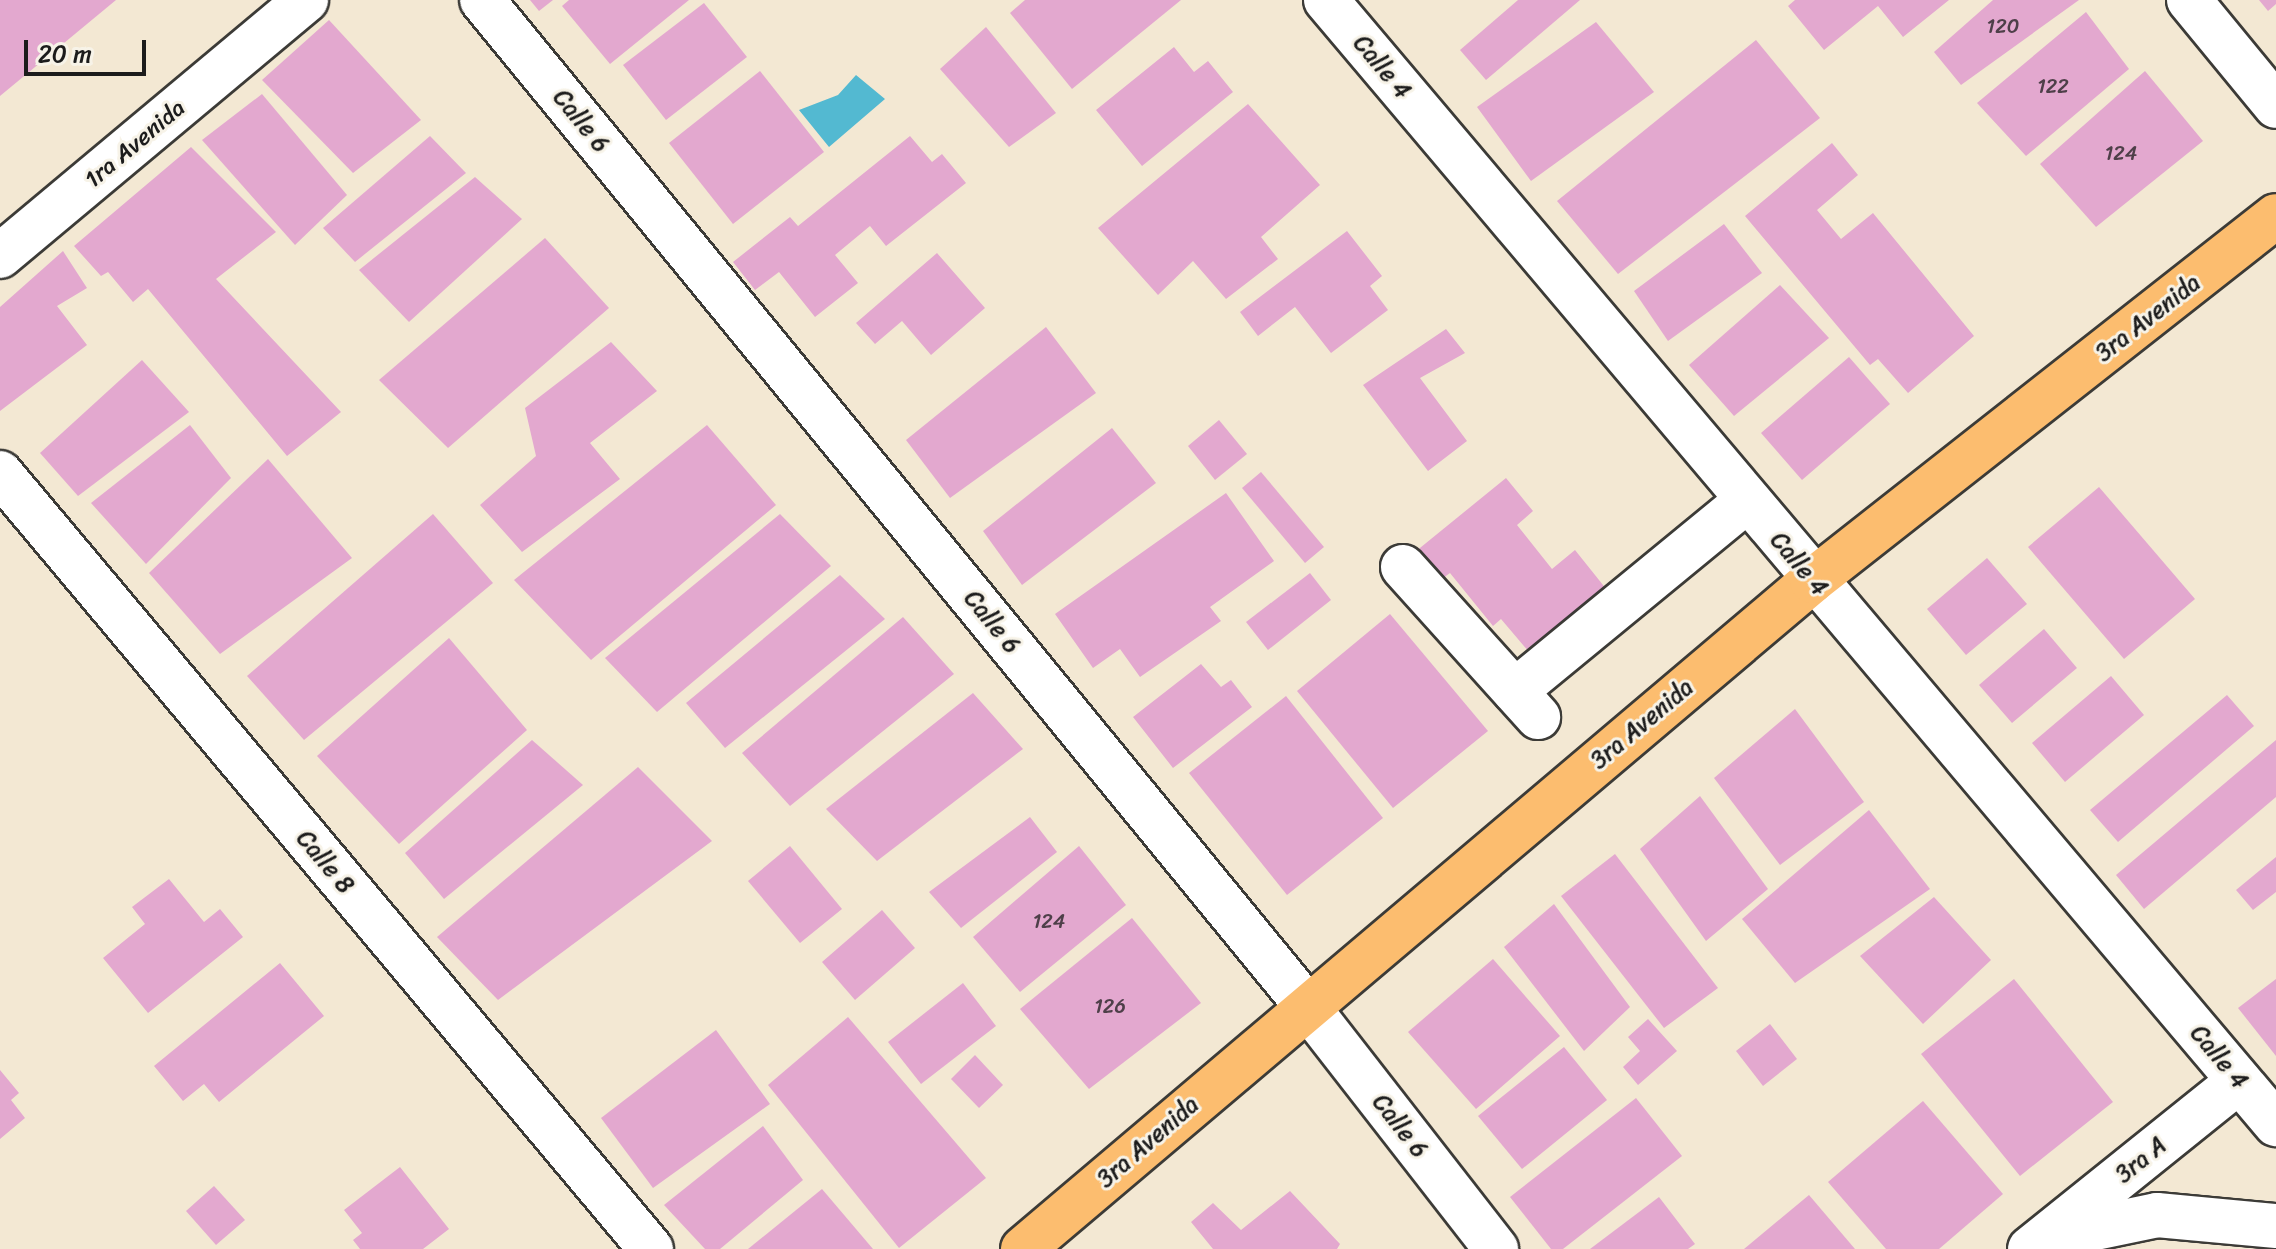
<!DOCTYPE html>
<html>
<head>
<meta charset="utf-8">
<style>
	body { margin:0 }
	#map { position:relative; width:2276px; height:1249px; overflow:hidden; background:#f3e8d3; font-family:Sriracha,sans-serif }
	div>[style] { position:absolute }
	.water>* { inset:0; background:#53b9d1 }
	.building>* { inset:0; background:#e3a8cf }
	.roads { filter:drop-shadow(2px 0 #3c3b37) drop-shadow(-2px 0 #3c3b37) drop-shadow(0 2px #3c3b37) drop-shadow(0 -2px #3c3b37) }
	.minor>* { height:44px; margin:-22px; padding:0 22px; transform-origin:22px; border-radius:22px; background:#fff }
	.major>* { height:44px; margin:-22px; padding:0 22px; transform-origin:22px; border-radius:22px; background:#fcbd6f }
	span { translate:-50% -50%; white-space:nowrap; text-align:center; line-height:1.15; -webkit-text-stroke:6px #f7f3e8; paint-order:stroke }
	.number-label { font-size:20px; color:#4e3f49 }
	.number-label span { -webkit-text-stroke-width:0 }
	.street-label { font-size:24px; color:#1c1c1c }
	.scale { position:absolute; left:24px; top:40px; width:122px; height:36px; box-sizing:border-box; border:4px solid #1c1c1c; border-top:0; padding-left:10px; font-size:24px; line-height:28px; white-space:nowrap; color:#1c1c1c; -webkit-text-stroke:6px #f7f3e8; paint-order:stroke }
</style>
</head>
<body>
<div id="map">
	<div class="water">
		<i style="clip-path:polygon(856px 75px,885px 99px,829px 147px,799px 110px,838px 95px)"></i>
	</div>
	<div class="building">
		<i style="clip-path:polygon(0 0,116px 0,0 96px)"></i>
		<i style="clip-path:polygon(530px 0,553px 0,539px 11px)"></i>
		<i style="clip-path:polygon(569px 0,689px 0,610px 64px,562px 6px)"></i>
		<i style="clip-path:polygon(1025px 0,1181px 0,1072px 89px,1010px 13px)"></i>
		<i style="clip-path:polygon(1518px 0,1580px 0,1486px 80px,1460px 50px)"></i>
		<i style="clip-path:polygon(1795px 0,1949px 0,1903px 37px,1878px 6px,1824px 50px,1788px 6px)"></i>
		<i style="clip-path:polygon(1993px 0,2079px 0,1961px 85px,1934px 52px)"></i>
		<i style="clip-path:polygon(2259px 0,2276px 0,2276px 4px,2268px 11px)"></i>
		<i style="clip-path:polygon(704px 3px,747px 57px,666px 120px,623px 65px)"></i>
		<i style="clip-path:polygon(2086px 12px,2129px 69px,2026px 156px,1977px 103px)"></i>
		<i style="clip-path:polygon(329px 20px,421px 120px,353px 173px,262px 80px)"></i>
		<i style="clip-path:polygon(1596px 22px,1654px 92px,1531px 181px,1477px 107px)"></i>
		<i style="clip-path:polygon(986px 27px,1056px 113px,1009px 147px,940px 69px)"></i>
		<i style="clip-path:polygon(1756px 40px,1820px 118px,1618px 274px,1557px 201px)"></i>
		<i style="clip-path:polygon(1174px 47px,1194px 72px,1208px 61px,1233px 92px,1142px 166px,1096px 110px)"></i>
		<i style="clip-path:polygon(760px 71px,824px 152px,733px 224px,669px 143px)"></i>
		<i style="clip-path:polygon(2145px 71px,2203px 141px,2096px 227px,2040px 164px)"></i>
		<i style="clip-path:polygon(262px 94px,347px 195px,295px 245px,202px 140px)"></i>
		<i style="clip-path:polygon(1248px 104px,1320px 185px,1261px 237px,1278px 259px,1226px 299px,1193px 261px,1158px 295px,1098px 228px)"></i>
		<i style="clip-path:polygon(430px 136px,466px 173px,355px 262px,323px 228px)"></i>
		<i style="clip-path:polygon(910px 136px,932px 162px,942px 154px,966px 183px,886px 246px,870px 226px,835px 255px,858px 283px,815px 317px,779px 272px,755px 290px,733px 262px,790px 217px,798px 226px)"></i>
		<i style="clip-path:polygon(1832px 143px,1858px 175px,1817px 210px,1841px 239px,1873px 213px,1974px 336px,1908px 393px,1878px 359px,1870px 365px,1745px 216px)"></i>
		<i style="clip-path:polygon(191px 147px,276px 232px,216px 279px,341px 412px,287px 456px,148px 289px,133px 302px,108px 272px,101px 276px,74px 246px)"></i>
		<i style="clip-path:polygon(475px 177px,522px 219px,409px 322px,359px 270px)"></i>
		<i style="clip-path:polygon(1724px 224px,1762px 273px,1668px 341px,1634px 291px)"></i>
		<i style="clip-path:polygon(1347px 231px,1382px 276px,1370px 286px,1388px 310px,1331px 353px,1295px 307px,1258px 336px,1240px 312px)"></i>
		<i style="clip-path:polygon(545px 238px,609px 308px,448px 448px,379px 380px)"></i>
		<i style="clip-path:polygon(63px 251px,87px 288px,57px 306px,87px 345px,0 411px,0 307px)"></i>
		<i style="clip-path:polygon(937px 253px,985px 308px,931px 355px,902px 321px,875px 344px,856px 323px)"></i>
		<i style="clip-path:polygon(1780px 285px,1829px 338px,1734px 416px,1689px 365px)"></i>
		<i style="clip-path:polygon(1046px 327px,1096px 393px,950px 498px,906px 440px)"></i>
		<i style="clip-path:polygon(1446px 329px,1465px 353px,1420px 378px,1467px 441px,1428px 471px,1363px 385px)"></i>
		<i style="clip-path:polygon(611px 342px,657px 391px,590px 443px,620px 479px,522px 552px,480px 505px,536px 456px,525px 408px)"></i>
		<i style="clip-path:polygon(1849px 357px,1890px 404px,1802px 480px,1761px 433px)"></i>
		<i style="clip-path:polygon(142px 360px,189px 412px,78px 496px,40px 453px)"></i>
		<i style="clip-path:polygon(1219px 420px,1247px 454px,1215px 480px,1188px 446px)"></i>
		<i style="clip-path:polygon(190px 425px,231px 478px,146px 564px,91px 503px)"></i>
		<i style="clip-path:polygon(707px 425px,776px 505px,591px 660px,514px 580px)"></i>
		<i style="clip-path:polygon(1112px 428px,1156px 483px,1022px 585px,983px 531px)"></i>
		<i style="clip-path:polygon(268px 459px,352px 558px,220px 654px,149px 573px)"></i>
		<i style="clip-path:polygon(1261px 472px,1324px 547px,1305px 563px,1242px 488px)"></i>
		<i style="clip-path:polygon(1506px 478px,1533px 511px,1517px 525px,1552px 569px,1575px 550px,1607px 590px,1529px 652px,1501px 619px,1493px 626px,1450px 573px,1439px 581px,1415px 552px)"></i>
		<i style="clip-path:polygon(2099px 487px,2195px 599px,2124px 659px,2028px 547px)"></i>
		<i style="clip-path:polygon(1226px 493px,1274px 561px,1210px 607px,1221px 621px,1140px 677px,1120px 649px,1093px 668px,1055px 614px)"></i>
		<i style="clip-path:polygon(433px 514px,493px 583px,304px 740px,247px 676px)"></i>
		<i style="clip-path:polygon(780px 514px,831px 566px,657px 712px,605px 658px)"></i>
		<i style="clip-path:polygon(1987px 558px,2027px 604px,1966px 655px,1927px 609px)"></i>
		<i style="clip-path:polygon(1310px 573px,1331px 600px,1268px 650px,1246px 622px)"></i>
		<i style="clip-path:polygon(840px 575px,885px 619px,725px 748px,686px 703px)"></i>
		<i style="clip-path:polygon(1390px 614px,1488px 731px,1393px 808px,1297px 691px)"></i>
		<i style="clip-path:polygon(903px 617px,954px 674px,790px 806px,742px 753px)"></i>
		<i style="clip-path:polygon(2044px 629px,2077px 668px,2012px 723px,1979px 685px)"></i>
		<i style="clip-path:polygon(449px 638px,527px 730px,399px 844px,317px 756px)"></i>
		<i style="clip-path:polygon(1201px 664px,1221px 687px,1231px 680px,1252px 707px,1173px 768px,1133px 717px)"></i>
		<i style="clip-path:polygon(2111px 676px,2144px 715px,2065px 782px,2032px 743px)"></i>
		<i style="clip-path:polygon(973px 693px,1023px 749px,877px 861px,826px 809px)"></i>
		<i style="clip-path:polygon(2227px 695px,2254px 726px,2118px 842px,2090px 810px)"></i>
		<i style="clip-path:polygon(1286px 696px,1383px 818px,1287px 895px,1189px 773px)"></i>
		<i style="clip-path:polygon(1795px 709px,1864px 802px,1780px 865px,1714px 778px)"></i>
		<i style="clip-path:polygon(532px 740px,583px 785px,444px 899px,405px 853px)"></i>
		<i style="clip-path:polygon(2276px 740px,2276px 797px,2144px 909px,2116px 875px)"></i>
		<i style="clip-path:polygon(638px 767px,712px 841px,498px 1000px,437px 937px)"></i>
		<i style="clip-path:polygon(1700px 796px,1768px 889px,1706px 941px,1640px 849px)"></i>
		<i style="clip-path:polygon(1869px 810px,1930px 889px,1795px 983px,1742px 919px)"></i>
		<i style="clip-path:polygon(1030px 817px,1057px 852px,961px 928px,929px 892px)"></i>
		<i style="clip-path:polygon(790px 846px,842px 909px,800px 943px,748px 881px)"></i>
		<i style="clip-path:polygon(1079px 846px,1126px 905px,1020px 992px,973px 937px)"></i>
		<i style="clip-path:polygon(1615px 854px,1718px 988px,1664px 1028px,1561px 896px)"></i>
		<i style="clip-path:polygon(2276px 857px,2276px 892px,2253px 910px,2236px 890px)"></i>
		<i style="clip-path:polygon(169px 879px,204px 922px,220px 909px,243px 937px,148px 1013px,103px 958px,145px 924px,132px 907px)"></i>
		<i style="clip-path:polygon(1934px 897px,1991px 960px,1923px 1024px,1860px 956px)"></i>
		<i style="clip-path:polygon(1554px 904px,1630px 1007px,1584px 1051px,1504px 947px)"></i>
		<i style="clip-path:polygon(882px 910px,915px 948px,855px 1000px,822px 962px)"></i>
		<i style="clip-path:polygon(1132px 918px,1201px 1003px,1089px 1089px,1020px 1009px)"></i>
		<i style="clip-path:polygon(1493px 959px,1560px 1036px,1476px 1109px,1408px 1032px)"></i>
		<i style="clip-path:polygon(280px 963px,324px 1016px,219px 1102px,204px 1084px,183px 1101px,154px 1066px)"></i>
		<i style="clip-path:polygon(2014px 979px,2113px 1102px,2020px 1176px,1921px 1054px)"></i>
		<i style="clip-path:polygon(2276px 979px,2276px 1056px,2238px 1008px)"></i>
		<i style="clip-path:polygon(963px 983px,996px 1026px,921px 1084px,888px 1042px)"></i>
		<i style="clip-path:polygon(848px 1017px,986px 1178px,899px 1248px,768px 1085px)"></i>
		<i style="clip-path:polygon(1648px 1019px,1677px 1051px,1638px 1085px,1623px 1067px,1640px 1051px,1628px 1037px)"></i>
		<i style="clip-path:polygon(1770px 1024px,1797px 1059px,1763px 1086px,1736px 1051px)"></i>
		<i style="clip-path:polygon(716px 1030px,770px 1104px,653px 1188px,601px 1118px)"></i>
		<i style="clip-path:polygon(1564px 1047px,1607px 1100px,1522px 1169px,1478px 1116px)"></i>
		<i style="clip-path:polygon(975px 1055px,1003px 1085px,979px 1108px,951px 1079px)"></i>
		<i style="clip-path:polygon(0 1070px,19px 1093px,11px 1100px,25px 1118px,0 1139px)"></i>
		<i style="clip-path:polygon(1636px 1098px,1682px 1156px,1563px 1249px,1551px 1249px,1510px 1197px)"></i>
		<i style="clip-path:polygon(1923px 1101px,2003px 1194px,1939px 1249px,1886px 1249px,1828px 1182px)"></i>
		<i style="clip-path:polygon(763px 1126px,803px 1180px,720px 1249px,705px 1249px,664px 1205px)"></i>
		<i style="clip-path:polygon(400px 1167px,449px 1229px,423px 1249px,360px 1249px,353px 1240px,362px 1233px,344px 1210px)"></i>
		<i style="clip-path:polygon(214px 1186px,245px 1220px,216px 1245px,186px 1211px)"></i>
		<i style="clip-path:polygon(822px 1189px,873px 1249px,748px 1249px)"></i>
		<i style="clip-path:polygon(1290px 1191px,1340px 1244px,1337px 1249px,1213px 1249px,1191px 1222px,1213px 1203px,1241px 1230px)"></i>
		<i style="clip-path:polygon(1809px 1195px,1855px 1249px,1744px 1249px)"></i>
		<i style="clip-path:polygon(1659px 1197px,1695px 1244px,1688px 1249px,1590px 1249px)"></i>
	</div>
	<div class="roads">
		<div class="minor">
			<i style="left:482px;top:0;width:1301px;rotate:50.65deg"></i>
			<i style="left:1307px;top:1006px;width:308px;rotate:52.1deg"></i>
			<i style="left:1326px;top:0;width:1472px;rotate:49.8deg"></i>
			<i style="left:2189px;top:0;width:137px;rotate:50.6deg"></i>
			<i style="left:0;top:256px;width:399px;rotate:-39.9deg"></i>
			<i style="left:0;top:473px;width:1013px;rotate:50.01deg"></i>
			<i style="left:1403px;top:567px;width:202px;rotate:48deg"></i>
			<i style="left:1515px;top:691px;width:299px;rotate:-39.4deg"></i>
			<i style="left:2052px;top:1237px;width:107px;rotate:-11.8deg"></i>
			<i style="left:2157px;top:1215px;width:120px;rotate:5.3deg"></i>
			<i style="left:2030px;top:1249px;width:268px;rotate:-38.8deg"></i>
		</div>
		<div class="major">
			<i style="left:1023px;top:1249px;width:1034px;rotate:-40.25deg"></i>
			<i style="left:1812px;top:581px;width:590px;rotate:-38.19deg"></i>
		</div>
	</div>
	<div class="number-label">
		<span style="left:2003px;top:26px">120</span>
		<span style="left:2053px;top:86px">122</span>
		<span style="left:2121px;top:153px">124</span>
		<span style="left:1049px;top:921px">124</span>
		<span style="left:1110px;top:1006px">126</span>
	</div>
	<div class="street-label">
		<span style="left:1382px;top:67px;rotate:50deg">Calle 4</span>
		<span style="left:581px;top:121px;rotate:51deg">Calle 6</span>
		<span style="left:135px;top:144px;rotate:-40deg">1ra Avenida</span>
		<span style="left:2148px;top:318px;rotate:-38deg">3ra Avenida</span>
		<span style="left:1799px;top:564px;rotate:50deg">Calle 4</span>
		<span style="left:992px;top:622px;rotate:51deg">Calle 6</span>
		<span style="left:1642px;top:724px;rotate:-40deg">3ra Avenida</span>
		<span style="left:325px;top:862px;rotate:50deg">Calle 8</span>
		<span style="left:2219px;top:1057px;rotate:50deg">Calle 4</span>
		<span style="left:1400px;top:1126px;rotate:52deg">Calle 6</span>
		<span style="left:1148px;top:1142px;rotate:-41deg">3ra Avenida</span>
		<span style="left:2141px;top:1160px;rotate:-39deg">3ra A</span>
	</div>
	<div class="scale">20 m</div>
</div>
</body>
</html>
